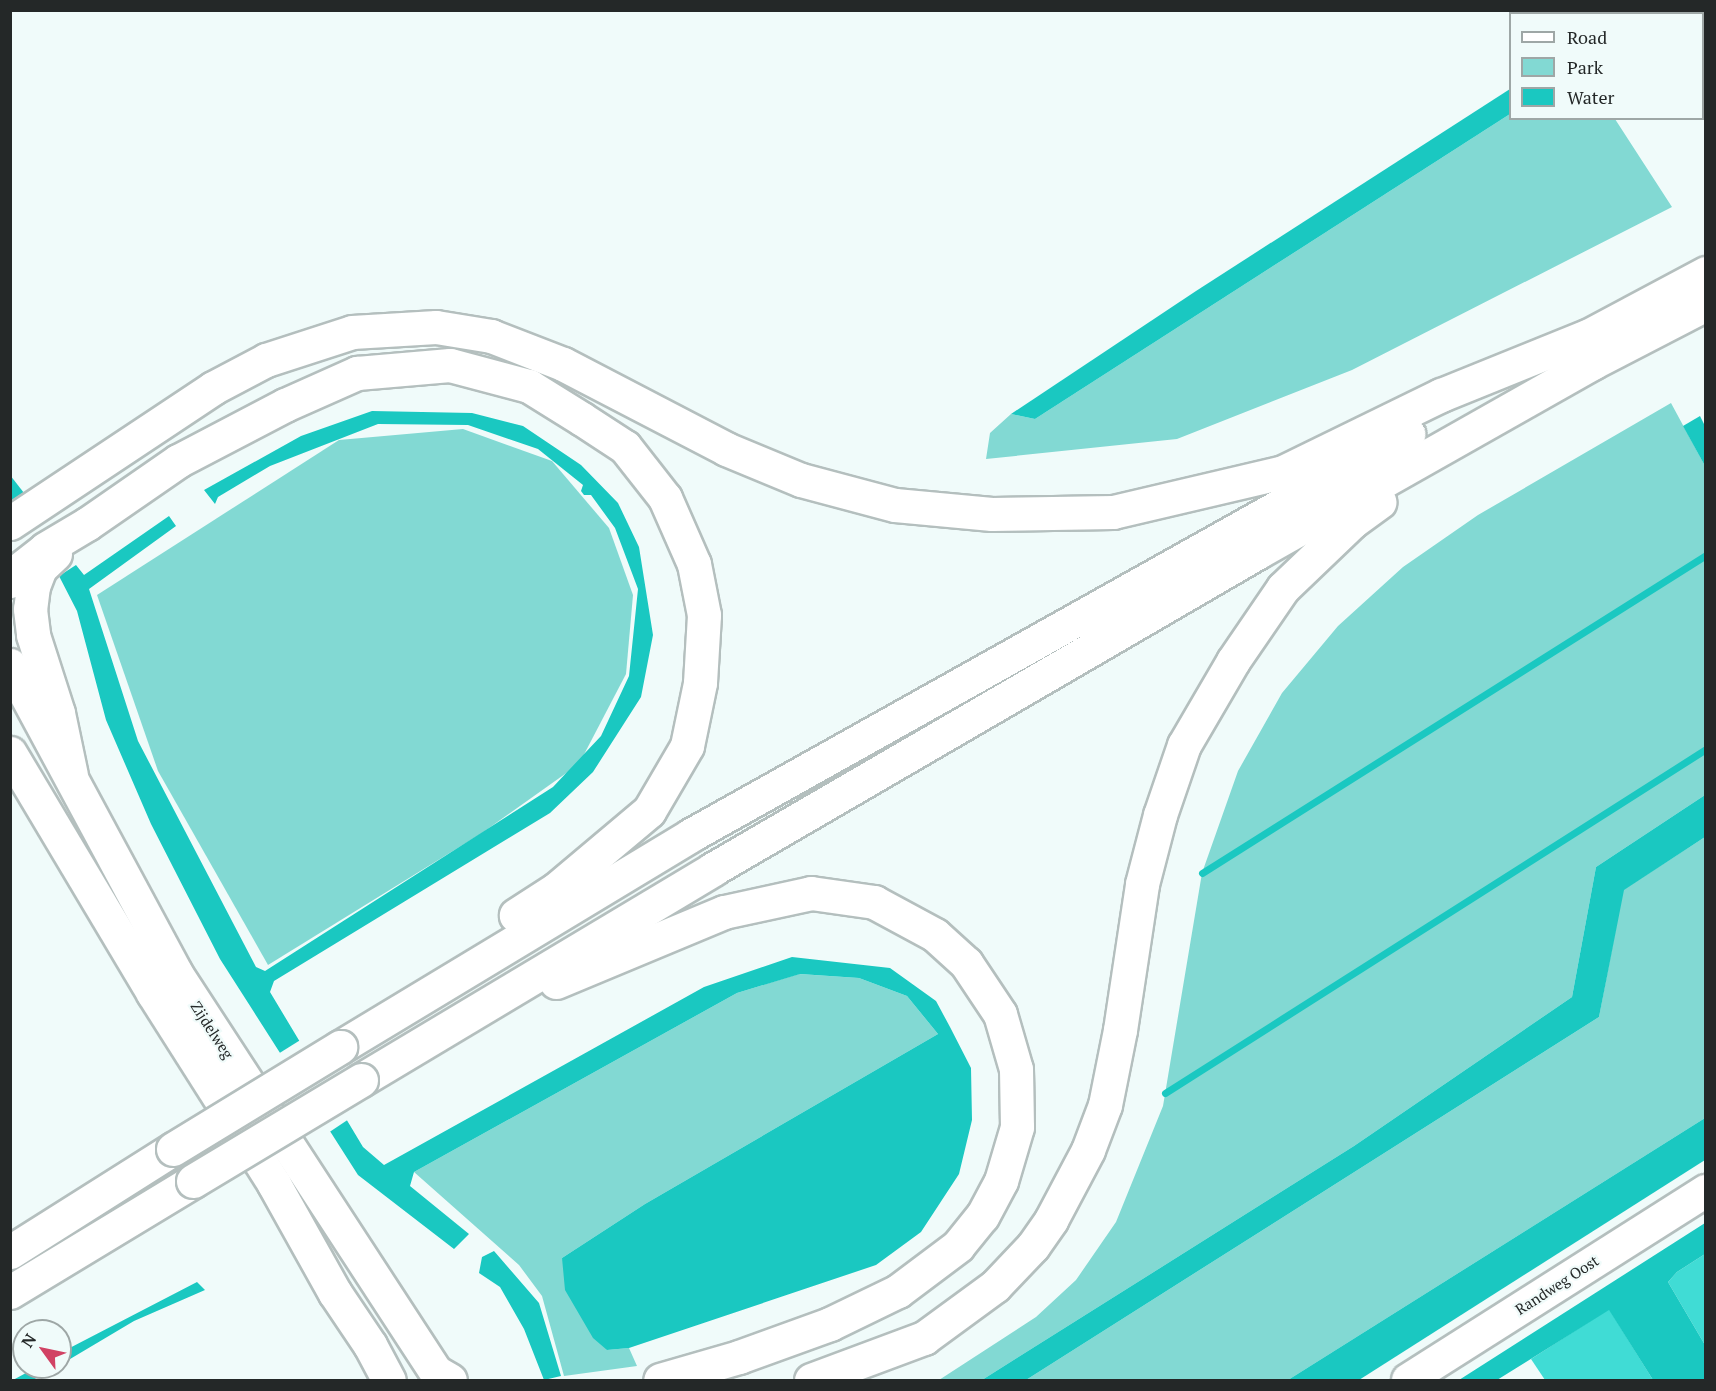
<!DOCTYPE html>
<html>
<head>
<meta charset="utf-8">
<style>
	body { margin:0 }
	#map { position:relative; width:1716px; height:1391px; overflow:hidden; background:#f0fbfa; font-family:"PT Serif",serif }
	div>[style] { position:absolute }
	.green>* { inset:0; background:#82d9d3 }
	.forest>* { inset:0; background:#40dcd5 }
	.water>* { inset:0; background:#1ac8c1 }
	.pier>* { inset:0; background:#f0fbfa }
	.stream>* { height:7px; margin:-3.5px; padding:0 3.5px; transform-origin:3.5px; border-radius:3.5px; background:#1ac8c1 }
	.roads { filter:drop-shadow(2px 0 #b4bfbe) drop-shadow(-2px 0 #b4bfbe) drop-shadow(0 2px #b4bfbe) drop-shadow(0 -2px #b4bfbe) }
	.minor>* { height:32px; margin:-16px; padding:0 16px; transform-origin:16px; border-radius:16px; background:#fff }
	.major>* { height:33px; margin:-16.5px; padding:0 16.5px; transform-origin:16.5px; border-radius:16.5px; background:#fff }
	.highway>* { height:33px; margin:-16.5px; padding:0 16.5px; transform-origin:16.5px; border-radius:16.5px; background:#fff }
	.bridges { filter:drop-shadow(2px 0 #b4bfbe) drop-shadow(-2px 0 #b4bfbe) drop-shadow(0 2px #b4bfbe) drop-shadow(0 -2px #b4bfbe) }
	.highway-bridge>* { height:33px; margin:-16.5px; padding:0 16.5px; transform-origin:16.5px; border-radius:16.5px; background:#fff }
	span { translate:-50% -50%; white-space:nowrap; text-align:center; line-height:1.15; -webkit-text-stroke:4.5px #f0fbfa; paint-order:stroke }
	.street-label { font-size:15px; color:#242828 }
	.frame { position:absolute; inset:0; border:12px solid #242828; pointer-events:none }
	.legend { position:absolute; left:1509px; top:12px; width:195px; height:108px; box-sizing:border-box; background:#f0fbfa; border:2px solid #9ea7a6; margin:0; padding:8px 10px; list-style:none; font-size:18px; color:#242828 }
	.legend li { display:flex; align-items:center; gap:12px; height:30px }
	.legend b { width:30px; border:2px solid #9ea7a6 }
	.north { position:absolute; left:12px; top:1319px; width:60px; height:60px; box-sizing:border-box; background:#f0fbfa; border:2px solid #9ea7a6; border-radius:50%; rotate:303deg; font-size:16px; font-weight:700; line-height:24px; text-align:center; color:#242828 }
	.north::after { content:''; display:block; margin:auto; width:21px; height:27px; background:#d14264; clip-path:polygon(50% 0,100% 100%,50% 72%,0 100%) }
</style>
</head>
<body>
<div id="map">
	<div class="green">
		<i style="clip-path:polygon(1510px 114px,1510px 118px,1615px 119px,1672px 207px,1352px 370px,1177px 439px,986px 459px,990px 433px,1011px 414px,1035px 419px)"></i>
		<i style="clip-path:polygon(1671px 403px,1705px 466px,1705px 795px,1596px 867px,1572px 997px,1354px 1146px,982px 1380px,939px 1380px,1036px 1317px,1076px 1280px,1116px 1222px,1163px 1106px,1202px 873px,1238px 771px,1282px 693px,1338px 626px,1403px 567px,1478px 515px)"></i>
		<i style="clip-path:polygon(463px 429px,552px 461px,609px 528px,633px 595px,626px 674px,579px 764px,482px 833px,268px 965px,158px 771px,97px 595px,339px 440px)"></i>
		<i style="clip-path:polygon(1705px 837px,1705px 1118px,1288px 1380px,1026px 1380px,1599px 1017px,1623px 890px)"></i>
		<i style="clip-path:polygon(799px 974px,859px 978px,907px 996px,938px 1034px,645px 1204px,562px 1258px,607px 1350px,629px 1348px,637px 1366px,564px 1376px,542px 1296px,519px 1265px,414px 1172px,737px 993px)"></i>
	</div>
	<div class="forest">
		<i style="clip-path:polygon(1705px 1254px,1705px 1345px,1668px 1282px,1677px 1272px)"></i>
		<i style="clip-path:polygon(1609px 1309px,1653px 1380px,1545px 1380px,1531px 1359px)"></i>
	</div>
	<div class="water">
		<i style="clip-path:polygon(1510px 89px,1510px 114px,1035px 419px,1011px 414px,1196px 291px)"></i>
		<i style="clip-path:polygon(372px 411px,472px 413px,523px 426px,581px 465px,618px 503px,639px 547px,653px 635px,641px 697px,593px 772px,550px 813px,274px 981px,270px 992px,363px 1147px,384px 1165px,704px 987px,792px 957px,890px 968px,936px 1001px,950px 1027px,971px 1068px,972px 1120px,959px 1174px,921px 1232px,876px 1265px,629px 1348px,607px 1350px,593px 1338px,565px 1290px,562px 1258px,645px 1204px,938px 1034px,907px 996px,859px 978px,800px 974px,737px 993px,414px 1172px,410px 1186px,469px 1234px,454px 1249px,358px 1175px,220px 959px,151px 824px,106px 720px,77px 611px,59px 576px,76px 565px,84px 575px,169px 516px,176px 526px,89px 589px,138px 741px,256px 967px,265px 971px,553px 787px,601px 736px,629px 676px,638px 589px,615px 528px,591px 495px,584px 495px,581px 491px,583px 485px,538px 449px,468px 425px,378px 424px,270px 466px,218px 497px,215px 504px,204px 490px,301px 436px)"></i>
		<i style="clip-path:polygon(1700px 416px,1705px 426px,1705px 466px,1683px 426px)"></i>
		<i style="clip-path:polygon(10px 475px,24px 493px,11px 502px,10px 502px)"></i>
		<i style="clip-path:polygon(1705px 795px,1705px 837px,1624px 890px,1599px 1017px,1026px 1380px,982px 1380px,1354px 1146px,1572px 997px,1596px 867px)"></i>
		<i style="clip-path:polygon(1705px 1118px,1705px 1160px,1359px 1380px,1288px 1380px)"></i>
		<i style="clip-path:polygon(1705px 1223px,1705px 1254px,1677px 1272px,1668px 1282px,1705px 1345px,1705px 1380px,1653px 1380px,1609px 1310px,1497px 1380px,1459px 1380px)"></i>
		<i style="clip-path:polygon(494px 1251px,539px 1303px,561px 1376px,544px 1380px,524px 1329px,500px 1287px,479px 1273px,482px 1257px)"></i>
		<i style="clip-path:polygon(197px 1282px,205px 1290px,134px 1321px,60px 1365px,60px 1353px)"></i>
		<i style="clip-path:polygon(37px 1367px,56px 1367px,33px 1380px,13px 1380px)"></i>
	</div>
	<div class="pier">
		<i style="clip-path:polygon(302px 1039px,349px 1119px,328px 1133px,278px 1054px)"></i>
	</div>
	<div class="stream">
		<i style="left:1202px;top:873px;width:596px;rotate:-32.25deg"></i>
		<i style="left:1165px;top:1093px;width:641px;rotate:-32.45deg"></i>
	</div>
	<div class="roads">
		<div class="minor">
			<i style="left:1408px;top:1380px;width:353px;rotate:-32.4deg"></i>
		</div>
		<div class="major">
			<i style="left:10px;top:665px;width:349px;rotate:61.7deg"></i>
			<i style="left:175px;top:972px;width:478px;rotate:56.9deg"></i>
			<i style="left:436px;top:1372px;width:16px;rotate:30deg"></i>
			<i style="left:10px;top:753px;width:279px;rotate:59.2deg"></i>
			<i style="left:153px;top:993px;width:226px;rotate:57.6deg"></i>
			<i style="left:274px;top:1184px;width:125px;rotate:60.8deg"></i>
			<i style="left:335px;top:1293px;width:63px;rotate:56.1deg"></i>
			<i style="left:370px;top:1345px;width:40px;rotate:62deg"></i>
		</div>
		<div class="highway">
			<i style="left:1569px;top:346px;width:155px;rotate:-28.1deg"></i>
			<i style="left:10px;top:523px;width:244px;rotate:-33.6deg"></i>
			<i style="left:213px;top:388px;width:60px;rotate:-27.8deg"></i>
			<i style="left:266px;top:360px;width:90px;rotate:-18deg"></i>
			<i style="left:352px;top:332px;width:84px;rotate:-3.4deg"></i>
			<i style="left:436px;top:327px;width:56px;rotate:9.3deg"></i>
			<i style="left:491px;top:336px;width:77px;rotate:21.3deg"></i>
			<i style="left:563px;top:364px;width:184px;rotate:27.5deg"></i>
			<i style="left:726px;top:449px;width:81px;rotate:22.5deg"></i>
			<i style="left:801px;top:480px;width:97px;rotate:14.9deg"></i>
			<i style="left:895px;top:505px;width:97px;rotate:5.3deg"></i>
			<i style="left:992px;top:514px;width:121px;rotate:-0.9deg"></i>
			<i style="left:1113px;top:512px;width:175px;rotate:-13.2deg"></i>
			<i style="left:1283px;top:472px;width:176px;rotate:-26deg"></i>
			<i style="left:1441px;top:395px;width:157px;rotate:-22deg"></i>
			<i style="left:55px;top:554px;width:21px;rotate:137deg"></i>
			<i style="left:40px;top:568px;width:19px;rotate:111deg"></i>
			<i style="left:33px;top:586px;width:23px;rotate:97deg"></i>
			<i style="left:30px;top:609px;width:26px;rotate:83deg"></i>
			<i style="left:33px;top:635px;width:82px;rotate:72.2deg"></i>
			<i style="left:58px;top:713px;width:63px;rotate:78.2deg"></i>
			<i style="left:10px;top:581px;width:11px;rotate:-56deg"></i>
			<i style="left:16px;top:572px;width:37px;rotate:-38deg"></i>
			<i style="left:45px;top:549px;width:49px;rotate:-30.8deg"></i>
			<i style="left:87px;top:524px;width:111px;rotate:-34.7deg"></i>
			<i style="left:178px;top:461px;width:121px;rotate:-27.6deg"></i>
			<i style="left:285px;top:405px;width:79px;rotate:-24deg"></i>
			<i style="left:357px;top:373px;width:93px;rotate:-4.9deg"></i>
			<i style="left:450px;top:365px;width:82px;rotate:14.9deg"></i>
			<i style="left:529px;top:386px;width:62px;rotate:31.9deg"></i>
			<i style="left:582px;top:419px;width:51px;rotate:33.1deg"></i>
			<i style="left:625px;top:447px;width:65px;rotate:51.9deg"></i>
			<i style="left:665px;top:498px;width:72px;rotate:66.3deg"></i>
			<i style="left:694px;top:564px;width:52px;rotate:78.9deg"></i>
			<i style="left:704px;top:615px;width:68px;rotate:93.4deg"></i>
			<i style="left:700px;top:683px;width:64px;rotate:101.7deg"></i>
			<i style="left:687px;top:746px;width:75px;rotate:120.3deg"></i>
			<i style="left:649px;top:811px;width:121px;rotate:140deg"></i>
			<i style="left:556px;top:889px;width:48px;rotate:147deg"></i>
			<i style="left:556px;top:982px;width:182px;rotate:-22.6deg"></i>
			<i style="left:724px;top:912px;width:89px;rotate:-12.3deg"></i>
			<i style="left:811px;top:893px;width:64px;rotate:8.1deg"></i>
			<i style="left:874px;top:902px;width:69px;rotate:28.4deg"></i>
			<i style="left:935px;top:935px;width:42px;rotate:42.1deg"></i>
			<i style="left:966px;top:963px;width:61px;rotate:56.3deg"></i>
			<i style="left:1000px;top:1014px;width:57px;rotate:73.8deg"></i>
			<i style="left:1016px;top:1069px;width:58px;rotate:89deg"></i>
			<i style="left:1017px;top:1127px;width:56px;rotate:106.5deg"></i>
			<i style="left:1001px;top:1181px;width:40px;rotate:118deg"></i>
			<i style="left:982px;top:1216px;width:38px;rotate:129deg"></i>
			<i style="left:958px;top:1246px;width:75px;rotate:143.1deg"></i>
			<i style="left:898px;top:1291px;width:76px;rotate:154.1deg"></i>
			<i style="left:830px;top:1324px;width:97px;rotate:160.1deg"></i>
			<i style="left:739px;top:1357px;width:82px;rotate:163.8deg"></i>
			<i style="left:340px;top:1047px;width:410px;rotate:-31.1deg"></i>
			<i style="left:691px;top:835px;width:822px;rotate:-29.22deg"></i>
			<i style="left:361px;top:1080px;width:410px;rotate:-30.9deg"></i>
			<i style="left:713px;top:869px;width:630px;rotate:-30.18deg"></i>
			<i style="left:1258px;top:552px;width:384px;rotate:-29.5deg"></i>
			<i style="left:1592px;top:363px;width:128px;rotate:-27.4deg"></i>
			<i style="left:10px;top:1252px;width:193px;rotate:-32.3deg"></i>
			<i style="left:10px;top:1292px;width:214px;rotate:-31.2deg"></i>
			<i style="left:811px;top:1380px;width:121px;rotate:-20.4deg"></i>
			<i style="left:924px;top:1338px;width:88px;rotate:-36.2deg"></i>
			<i style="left:995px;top:1286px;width:55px;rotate:-46.5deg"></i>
			<i style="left:1033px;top:1246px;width:32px;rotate:-55deg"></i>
			<i style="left:1051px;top:1220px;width:79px;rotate:-62.1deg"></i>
			<i style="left:1088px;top:1150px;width:48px;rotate:-69.3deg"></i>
			<i style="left:1105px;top:1105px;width:76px;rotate:-78.7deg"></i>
			<i style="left:1120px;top:1030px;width:148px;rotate:-81.4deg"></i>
			<i style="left:1142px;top:884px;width:71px;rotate:-75.4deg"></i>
			<i style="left:1160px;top:815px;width:74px;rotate:-71.1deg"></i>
			<i style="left:1184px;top:745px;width:97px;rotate:-59.7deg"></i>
			<i style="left:1233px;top:661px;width:88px;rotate:-55.6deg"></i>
			<i style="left:1283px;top:588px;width:95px;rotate:-43.7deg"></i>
			<i style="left:1352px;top:522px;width:34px;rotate:-36deg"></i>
		</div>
	</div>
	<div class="bridges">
		<div class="highway-bridge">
			<i style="left:173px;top:1149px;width:196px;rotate:-31.4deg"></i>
			<i style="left:193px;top:1181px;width:196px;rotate:-31deg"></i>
		</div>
	</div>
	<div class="street-label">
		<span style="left:212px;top:1030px;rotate:57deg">Zijdelweg</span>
		<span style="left:1557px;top:1285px;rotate:-33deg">Randweg Oost</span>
	</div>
	<div class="frame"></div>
	<ul class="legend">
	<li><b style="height:8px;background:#fff"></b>Road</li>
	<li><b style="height:16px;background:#82d9d3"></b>Park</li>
	<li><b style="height:16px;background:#1ac8c1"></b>Water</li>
	</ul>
	<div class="north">N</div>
</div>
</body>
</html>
